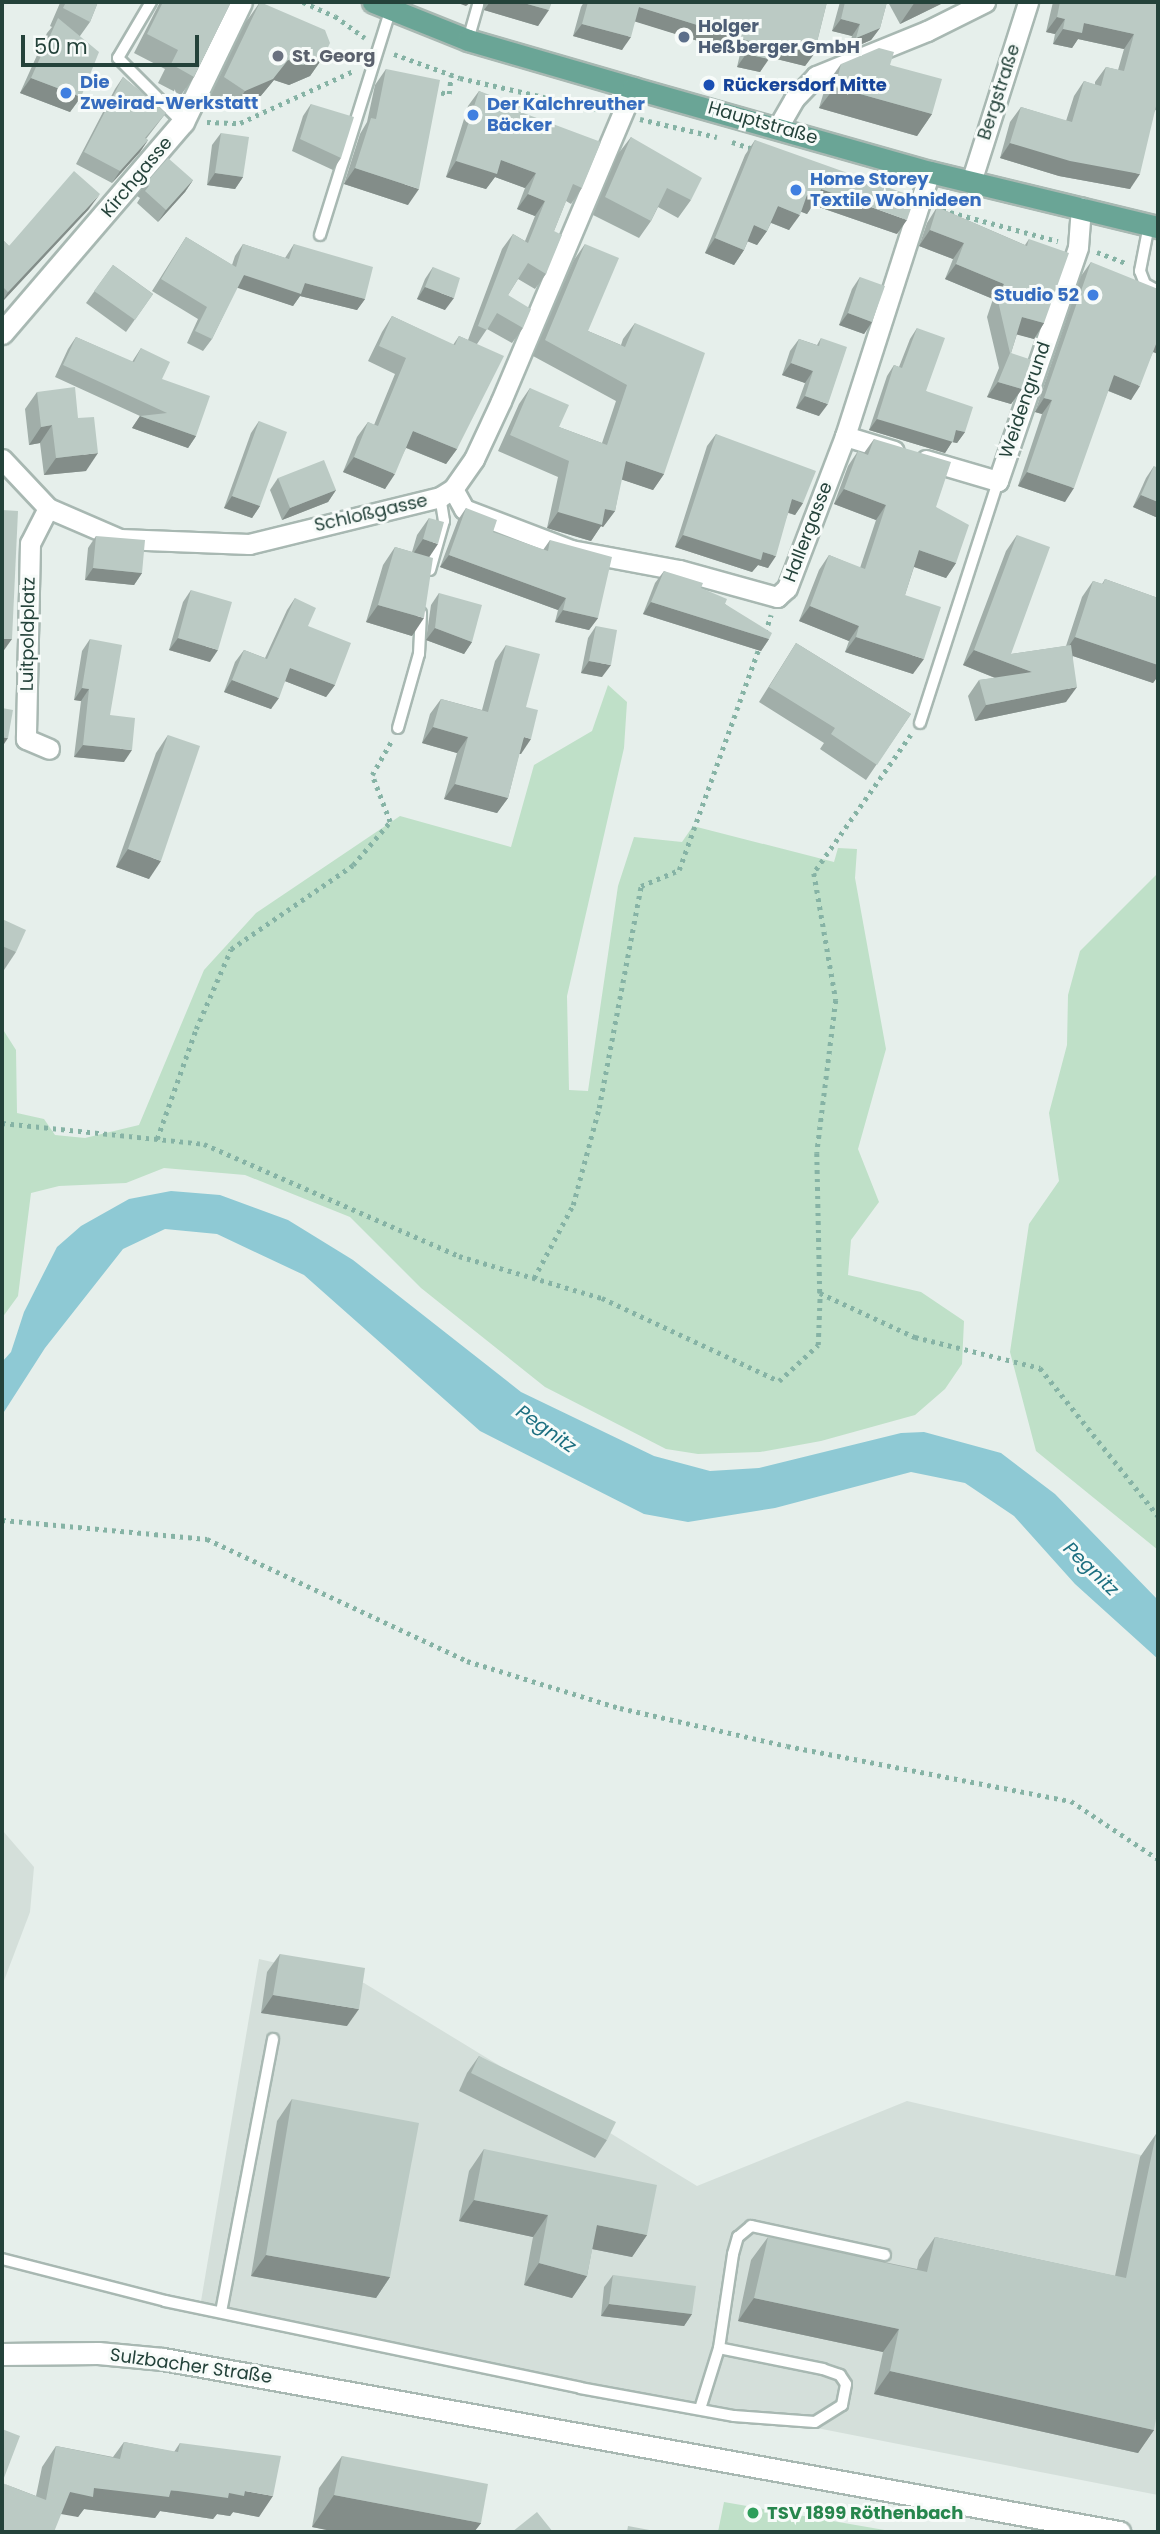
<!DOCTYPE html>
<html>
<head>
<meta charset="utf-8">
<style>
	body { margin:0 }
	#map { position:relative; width:1160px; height:2534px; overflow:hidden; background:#e6efeb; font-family:Poppins,sans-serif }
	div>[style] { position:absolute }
	.built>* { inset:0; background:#d4dfda }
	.green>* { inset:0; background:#bfe0c8 }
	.water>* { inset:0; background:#8ec9d4 }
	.path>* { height:4.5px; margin-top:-2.25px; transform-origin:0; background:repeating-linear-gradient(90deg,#86b3a5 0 3.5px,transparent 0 8.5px) }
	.roads { filter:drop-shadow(2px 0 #a8b8b2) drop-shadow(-2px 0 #a8b8b2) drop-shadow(0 2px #a8b8b2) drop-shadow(0 -2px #a8b8b2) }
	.service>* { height:10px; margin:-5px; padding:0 5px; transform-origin:5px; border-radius:5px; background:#fff }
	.minor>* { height:19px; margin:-9.5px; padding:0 9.5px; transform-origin:9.5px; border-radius:9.5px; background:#fff }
	.secondary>* { height:21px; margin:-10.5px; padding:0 10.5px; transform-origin:10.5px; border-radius:10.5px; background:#fff }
	.primary>* { height:21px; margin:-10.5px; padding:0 10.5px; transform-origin:10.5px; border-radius:10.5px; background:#6aa596 }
	.wall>* { inset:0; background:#a1aea9 }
	.shaded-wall>* { inset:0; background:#838d89 }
	.building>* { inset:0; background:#bbcac4 }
	.dots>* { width:19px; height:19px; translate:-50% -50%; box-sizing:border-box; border:4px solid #f7fbf9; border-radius:50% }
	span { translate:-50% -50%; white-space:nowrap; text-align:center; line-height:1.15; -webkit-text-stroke:6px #f7fbf9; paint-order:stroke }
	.service-label { font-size:18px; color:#4e5e75; font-weight:700 }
	.left { translate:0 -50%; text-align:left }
	.worship-label { font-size:18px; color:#5b616d; font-weight:700 }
	.shop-label { font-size:18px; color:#366cbe; font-weight:700 }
	.right { translate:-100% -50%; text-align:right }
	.transit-label { font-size:18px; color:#164399; font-weight:700 }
	.street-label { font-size:18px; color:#24423a }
	.leisure-label { font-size:18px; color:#27864d; font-weight:700 }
	.water-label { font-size:19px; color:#1c6f80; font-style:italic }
	.frame { position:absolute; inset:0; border:4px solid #24423a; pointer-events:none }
	.scale { position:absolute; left:21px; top:35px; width:178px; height:32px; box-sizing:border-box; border:4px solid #24423a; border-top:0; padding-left:9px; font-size:21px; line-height:24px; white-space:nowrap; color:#24423a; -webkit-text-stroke:5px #f7fbf9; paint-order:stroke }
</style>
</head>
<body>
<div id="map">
	<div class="built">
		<i style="clip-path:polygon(3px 1831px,34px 1867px,30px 1912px,2px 1986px)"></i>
		<i style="clip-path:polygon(259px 1959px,364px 1983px,697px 2186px,907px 2101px,1158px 2159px,1158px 2495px,200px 2307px)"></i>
	</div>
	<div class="green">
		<i style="clip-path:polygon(608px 685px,627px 702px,624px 748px,567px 996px,569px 1090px,588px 1091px,618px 886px,634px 837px,682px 842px,693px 826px,834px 862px,838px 848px,857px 849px,855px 878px,886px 1049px,858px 1149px,879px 1202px,851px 1240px,848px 1275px,921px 1292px,964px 1321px,962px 1364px,945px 1389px,915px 1415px,821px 1441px,760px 1452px,698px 1454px,666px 1449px,545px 1387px,421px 1288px,350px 1217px,245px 1175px,164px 1168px,126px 1183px,59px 1186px,31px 1193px,18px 1296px,2px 1318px,2px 1028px,16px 1050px,17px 1113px,44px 1119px,55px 1135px,85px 1138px,139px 1125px,204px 970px,256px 913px,400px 816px,511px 847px,534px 765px,592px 731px)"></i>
		<i style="clip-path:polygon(1158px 873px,1158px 1550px,1036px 1451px,1010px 1352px,1029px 1224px,1059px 1181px,1049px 1113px,1067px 1045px,1068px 995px,1080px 951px)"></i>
		<i style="clip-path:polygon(724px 2502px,896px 2532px,718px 2532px)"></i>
	</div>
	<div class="water">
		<i style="clip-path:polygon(171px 1191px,220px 1195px,288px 1220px,353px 1260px,521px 1392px,654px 1456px,710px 1471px,759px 1468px,901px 1433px,924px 1432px,1001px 1453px,1055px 1494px,1158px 1600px,1158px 1659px,1075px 1584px,1014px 1516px,965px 1483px,911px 1472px,775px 1508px,688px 1522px,644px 1514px,480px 1431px,304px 1275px,217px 1234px,165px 1229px,123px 1249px,45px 1348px,2px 1415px,2px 1362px,11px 1352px,24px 1312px,57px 1247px,81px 1226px,129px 1199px)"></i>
	</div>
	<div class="path">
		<i style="left:303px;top:2px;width:35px;rotate:24deg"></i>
		<i style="left:335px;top:16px;width:37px;rotate:36deg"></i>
		<i style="left:394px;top:54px;width:70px;rotate:20deg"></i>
		<i style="left:460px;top:78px;width:145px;rotate:12.8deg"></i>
		<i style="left:433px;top:91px;width:16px;rotate:11deg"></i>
		<i style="left:449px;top:94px;width:19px;rotate:-84deg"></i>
		<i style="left:640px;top:119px;width:79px;rotate:13.2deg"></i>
		<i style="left:207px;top:122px;width:33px;rotate:2deg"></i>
		<i style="left:240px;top:123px;width:127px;rotate:-24.7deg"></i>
		<i style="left:732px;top:142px;width:23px;rotate:18deg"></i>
		<i style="left:942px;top:210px;width:120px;rotate:15deg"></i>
		<i style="left:1097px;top:252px;width:30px;rotate:21deg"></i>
		<i style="left:765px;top:633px;width:19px;rotate:-72deg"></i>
		<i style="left:911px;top:735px;width:169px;rotate:125.1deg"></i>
		<i style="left:814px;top:873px;width:129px;rotate:80.2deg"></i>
		<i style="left:836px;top:1000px;width:154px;rotate:97.1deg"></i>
		<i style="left:817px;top:1153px;width:140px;rotate:88.8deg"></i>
		<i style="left:820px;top:1293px;width:105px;rotate:24.9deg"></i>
		<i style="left:915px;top:1337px;width:129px;rotate:13.9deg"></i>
		<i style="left:1040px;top:1368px;width:189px;rotate:51.4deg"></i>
		<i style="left:2px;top:1123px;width:203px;rotate:5.9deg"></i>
		<i style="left:204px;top:1144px;width:279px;rotate:23.7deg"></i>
		<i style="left:459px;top:1256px;width:149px;rotate:16.4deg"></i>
		<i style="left:602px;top:1298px;width:195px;rotate:25.1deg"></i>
		<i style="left:779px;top:1381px;width:53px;rotate:-42.7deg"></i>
		<i style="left:818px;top:1345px;width:52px;rotate:-87.8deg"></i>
		<i style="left:157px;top:1139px;width:117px;rotate:-70.5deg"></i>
		<i style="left:196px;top:1029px;width:87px;rotate:-66.4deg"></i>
		<i style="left:231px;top:949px;width:148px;rotate:-34.5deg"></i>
		<i style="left:353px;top:865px;width:57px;rotate:-49.3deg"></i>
		<i style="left:390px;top:822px;width:50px;rotate:-111deg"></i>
		<i style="left:372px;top:775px;width:40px;rotate:-60.3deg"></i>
		<i style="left:534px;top:1278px;width:83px;rotate:-61.9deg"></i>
		<i style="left:573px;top:1205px;width:100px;rotate:-75deg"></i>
		<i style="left:599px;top:1108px;width:226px;rotate:-79.3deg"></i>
		<i style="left:641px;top:886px;width:41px;rotate:-22.8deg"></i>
		<i style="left:679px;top:870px;width:236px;rotate:-70.2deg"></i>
		<i style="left:2px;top:1520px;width:206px;rotate:5.3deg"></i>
		<i style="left:207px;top:1539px;width:287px;rotate:25.1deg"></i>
		<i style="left:467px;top:1661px;width:160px;rotate:17.1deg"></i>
		<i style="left:620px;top:1708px;width:171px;rotate:12.8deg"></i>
		<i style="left:787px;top:1746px;width:289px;rotate:11deg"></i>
		<i style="left:1071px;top:1801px;width:105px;rotate:33.7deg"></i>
	</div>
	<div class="roads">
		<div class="service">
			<i style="left:151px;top:2px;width:65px;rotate:120.5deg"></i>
			<i style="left:118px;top:58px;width:91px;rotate:45deg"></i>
			<i style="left:468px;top:40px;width:40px;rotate:-74deg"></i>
			<i style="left:1149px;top:225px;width:47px;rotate:101.1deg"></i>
			<i style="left:1140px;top:271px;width:14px;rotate:69deg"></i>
			<i style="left:1145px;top:284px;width:15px;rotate:28deg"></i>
			<i style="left:320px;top:235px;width:237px;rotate:-72.6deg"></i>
			<i style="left:430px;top:570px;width:51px;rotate:-74.1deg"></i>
			<i style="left:444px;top:521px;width:24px;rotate:-99deg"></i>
			<i style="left:920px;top:723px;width:254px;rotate:-72.1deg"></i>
			<i style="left:398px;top:728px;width:77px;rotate:-74.2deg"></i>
			<i style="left:419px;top:654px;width:41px;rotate:-87.2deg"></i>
			<i style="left:2px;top:2259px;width:168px;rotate:14.4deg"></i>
			<i style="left:165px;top:2301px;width:424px;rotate:11.8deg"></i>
			<i style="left:580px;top:2388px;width:157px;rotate:10.3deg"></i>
			<i style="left:734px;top:2416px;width:81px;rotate:4.2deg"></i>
			<i style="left:815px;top:2422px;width:32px;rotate:-32deg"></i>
			<i style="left:842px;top:2405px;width:21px;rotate:-79deg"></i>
			<i style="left:846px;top:2384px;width:11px;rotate:-124deg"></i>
			<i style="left:840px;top:2375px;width:18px;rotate:-161deg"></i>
			<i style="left:823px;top:2369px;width:106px;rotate:-168.6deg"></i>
			<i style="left:719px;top:2348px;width:64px;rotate:107.3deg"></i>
			<i style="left:221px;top:2312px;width:278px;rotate:-79.2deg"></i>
			<i style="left:719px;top:2348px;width:95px;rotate:-81.5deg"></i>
			<i style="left:733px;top:2254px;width:18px;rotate:-74deg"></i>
			<i style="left:738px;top:2237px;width:17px;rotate:-40deg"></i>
			<i style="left:751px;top:2226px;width:137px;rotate:12.2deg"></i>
		</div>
		<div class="minor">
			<i style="left:778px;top:127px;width:32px;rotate:-60deg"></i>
			<i style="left:794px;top:99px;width:32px;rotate:-46deg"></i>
			<i style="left:816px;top:76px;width:120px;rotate:-22.1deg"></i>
			<i style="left:927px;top:31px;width:65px;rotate:-26.6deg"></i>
			<i style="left:971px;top:182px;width:189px;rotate:-72.4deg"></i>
			<i style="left:845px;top:436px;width:51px;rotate:17deg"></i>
			<i style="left:2px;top:459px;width:67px;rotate:46.8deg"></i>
			<i style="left:48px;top:508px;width:78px;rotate:23.3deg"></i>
			<i style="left:120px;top:539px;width:129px;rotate:2.2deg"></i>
			<i style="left:249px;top:544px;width:197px;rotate:-13.8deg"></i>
			<i style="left:440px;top:497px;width:15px;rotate:-32deg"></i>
			<i style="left:453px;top:489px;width:37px;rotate:-55deg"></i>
			<i style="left:474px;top:459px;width:64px;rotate:-65deg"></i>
			<i style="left:501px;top:401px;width:340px;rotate:-67.1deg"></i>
			<i style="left:926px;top:460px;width:75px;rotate:16.3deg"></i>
			<i style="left:998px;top:481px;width:247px;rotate:-71.1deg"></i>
			<i style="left:1078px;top:247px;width:40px;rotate:-85.7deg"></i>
			<i style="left:453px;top:489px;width:23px;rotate:61deg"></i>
			<i style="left:464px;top:509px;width:115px;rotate:21deg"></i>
			<i style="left:571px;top:550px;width:110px;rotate:10.5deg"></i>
			<i style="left:679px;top:570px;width:102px;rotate:15.4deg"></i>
			<i style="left:777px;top:597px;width:13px;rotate:-42deg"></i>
			<i style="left:787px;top:588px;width:163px;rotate:-69.1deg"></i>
			<i style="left:845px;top:436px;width:277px;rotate:-72.2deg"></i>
			<i style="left:48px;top:508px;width:39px;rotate:117deg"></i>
			<i style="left:30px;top:543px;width:196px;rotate:91.2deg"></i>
			<i style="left:26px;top:739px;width:25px;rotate:23deg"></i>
		</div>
		<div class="secondary">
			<i style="left:2px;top:333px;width:278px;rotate:-49.4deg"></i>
			<i style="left:183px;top:122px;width:133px;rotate:-64.2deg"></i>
			<i style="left:2px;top:2354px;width:96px;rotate:-0.6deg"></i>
			<i style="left:98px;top:2353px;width:65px;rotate:5.3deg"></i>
			<i style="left:163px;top:2359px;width:972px;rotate:10.26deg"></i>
		</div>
		<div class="primary">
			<i style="left:373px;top:2px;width:102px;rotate:21.8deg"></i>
			<i style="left:468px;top:40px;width:172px;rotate:16.2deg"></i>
			<i style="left:633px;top:88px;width:309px;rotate:15.8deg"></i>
			<i style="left:930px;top:172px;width:235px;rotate:13.6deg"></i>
		</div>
	</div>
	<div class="wall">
		<i style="clip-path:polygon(56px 2px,98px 2px,90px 22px,80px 36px,81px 97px,70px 112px,20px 93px,47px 33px,52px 27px,50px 26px,60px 3px)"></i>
		<i style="clip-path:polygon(160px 2px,231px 2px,194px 77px,181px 95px,158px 83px,165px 69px,134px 53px)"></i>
		<i style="clip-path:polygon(260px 2px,324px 56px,310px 76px,289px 85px,274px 80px,259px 98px,231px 111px,210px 97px,246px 22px)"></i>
		<i style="clip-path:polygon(483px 2px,552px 2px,538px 26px,484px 10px)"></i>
		<i style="clip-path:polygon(584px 2px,827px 2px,814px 54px,805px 66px,769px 57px,760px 72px,737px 67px,740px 54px,635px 21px,622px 50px,573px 36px,581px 7px)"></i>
		<i style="clip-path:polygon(840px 2px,887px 2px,880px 28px,871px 40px,848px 50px,852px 36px,832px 31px)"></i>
		<i style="clip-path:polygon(888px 2px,945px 2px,900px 24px)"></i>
		<i style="clip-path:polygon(1053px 2px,1158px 2px,1158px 107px,1154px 112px,1130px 189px,1059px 176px,1000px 158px,1010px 122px,1021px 107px,1066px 121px,1074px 96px,1084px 81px,1095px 85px,1095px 82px,1106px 67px,1118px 70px,1124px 49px,1078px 39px,1072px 48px,1053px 44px,1055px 34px,1046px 32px)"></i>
		<i style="clip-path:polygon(841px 64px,890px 65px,932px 114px,917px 136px,819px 108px,826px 85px)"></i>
		<i style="clip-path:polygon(386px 69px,408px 205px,344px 184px,360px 134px,367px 122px,375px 85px)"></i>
		<i style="clip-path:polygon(123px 77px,166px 113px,146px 139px,148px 140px,140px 152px,112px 183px,76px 164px,115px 89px)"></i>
		<i style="clip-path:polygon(479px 91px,518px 111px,582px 188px,571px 204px,566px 201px,554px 231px,546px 274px,535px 289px,518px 279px,508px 295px,523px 328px,512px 343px,487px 329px,477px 344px,457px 449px,446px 464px,406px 448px,385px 489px,343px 472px,357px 437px,368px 422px,374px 425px,395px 374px,368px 361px,382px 332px,392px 316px,453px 345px,459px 336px,468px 340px,502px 249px,513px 234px,525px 241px,535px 216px,517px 209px,525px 188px,495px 177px,486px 189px,446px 177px,468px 106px)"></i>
		<i style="clip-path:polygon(311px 104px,341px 158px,333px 170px,292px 151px,303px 116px)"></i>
		<i style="clip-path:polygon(221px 133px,243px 177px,235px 189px,207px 185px,212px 145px)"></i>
		<i style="clip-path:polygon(631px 137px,691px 200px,678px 218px,658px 207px,651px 221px,639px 238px,593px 215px,618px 154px)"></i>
		<i style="clip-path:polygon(755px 140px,897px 234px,813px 205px,807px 214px,801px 211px,789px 230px,771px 223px,767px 231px,757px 245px,748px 241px,744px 250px,734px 265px,705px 253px,745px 155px)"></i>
		<i style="clip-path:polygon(193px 180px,185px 192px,158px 222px,137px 203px,140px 198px,137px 196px,145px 184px)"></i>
		<i style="clip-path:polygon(937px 207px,1025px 245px,1029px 239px,1044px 323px,1034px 339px,1017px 334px,1011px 353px,1022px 389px,1011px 404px,987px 397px,999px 368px,987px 317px,993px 299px,945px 279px,953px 259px,919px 246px,927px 223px)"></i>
		<i style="clip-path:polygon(89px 209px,2px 302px,2px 239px,9px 246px)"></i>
		<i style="clip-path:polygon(186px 237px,232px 265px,235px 256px,243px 244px,285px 258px,294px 244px,365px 299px,357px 310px,300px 296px,293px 306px,237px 287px,212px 339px,203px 351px,187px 343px,198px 319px,152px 291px)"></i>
		<i style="clip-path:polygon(585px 244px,588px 331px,621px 345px,623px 339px,635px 323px,664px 474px,653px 490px,621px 479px,615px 511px,603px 527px,601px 526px,591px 541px,547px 528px,558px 477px,498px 451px,519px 404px,530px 388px,559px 427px,602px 443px,616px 401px,533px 356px,574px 260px)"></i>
		<i style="clip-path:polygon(1091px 262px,1153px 352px,1131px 400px,1108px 391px,1065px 502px,1018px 486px,1042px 414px,1035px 412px,1081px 276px)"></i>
		<i style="clip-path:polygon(113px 265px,153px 294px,126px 332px,86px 303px)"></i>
		<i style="clip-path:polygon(433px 267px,445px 310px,417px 299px,425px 279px)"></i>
		<i style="clip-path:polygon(860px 277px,872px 322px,864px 334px,839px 325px,852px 289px)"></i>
		<i style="clip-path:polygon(917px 328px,926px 391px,965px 432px,957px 443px,952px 442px,945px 453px,869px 430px,887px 376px,894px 365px,899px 367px,910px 339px)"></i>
		<i style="clip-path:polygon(76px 337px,132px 362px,141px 348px,196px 436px,188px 448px,132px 428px,140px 416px,55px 377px,68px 349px)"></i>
		<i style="clip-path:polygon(821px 338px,819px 416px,796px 408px,805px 383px,782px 375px,790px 351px,799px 339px,817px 345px)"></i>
		<i style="clip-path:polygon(37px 392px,78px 418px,86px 471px,44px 475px,40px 443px,29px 445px,25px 409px)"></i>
		<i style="clip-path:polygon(259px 421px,260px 506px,252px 518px,224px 508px,251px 433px)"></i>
		<i style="clip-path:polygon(716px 434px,803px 503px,795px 515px,788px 513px,768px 568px,758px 565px,752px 572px,675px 547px,707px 446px)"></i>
		<i style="clip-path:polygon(874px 439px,936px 507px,956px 563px,946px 578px,914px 567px,905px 595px,913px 674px,845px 652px,849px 641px,799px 621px,819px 570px,829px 555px,860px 568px,876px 520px,834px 504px,848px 466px,858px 451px,864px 453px)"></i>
		<i style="clip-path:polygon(1154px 466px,1158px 518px,1133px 507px,1146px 478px)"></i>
		<i style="clip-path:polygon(278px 478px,336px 490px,328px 502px,282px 520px,270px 490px)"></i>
		<i style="clip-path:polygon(466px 508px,493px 532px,543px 550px,550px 540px,598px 618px,589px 630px,555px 622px,558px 610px,440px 567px,458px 520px)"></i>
		<i style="clip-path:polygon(429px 518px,429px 557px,412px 636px,366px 622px,383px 565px,395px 547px,412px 552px,417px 535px)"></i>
		<i style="clip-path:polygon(1017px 535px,1011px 654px,1066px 646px,1082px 597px,1093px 581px,1102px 584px,1105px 579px,1158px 598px,1158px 676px,1153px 683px,1073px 656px,1066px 702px,975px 721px,968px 696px,979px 680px,995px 678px,963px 665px,1006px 551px)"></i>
		<i style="clip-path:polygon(96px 536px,142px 573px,134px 585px,85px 580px,88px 548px)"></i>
		<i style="clip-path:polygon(664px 571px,725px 604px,769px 639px,761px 651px,643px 614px,655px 583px)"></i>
		<i style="clip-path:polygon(191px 590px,210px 662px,169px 650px,183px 602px)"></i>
		<i style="clip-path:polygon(439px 593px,472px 642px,464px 654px,426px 640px,431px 605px)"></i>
		<i style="clip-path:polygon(295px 598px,335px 685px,326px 697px,285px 681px,271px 709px,224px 692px,235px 662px,244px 650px,265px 658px,287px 610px)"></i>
		<i style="clip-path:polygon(596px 626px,602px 677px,581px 673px,588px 638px)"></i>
		<i style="clip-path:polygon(90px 639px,110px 715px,124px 762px,74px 757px,81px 701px,74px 700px,82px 651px)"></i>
		<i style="clip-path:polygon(796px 643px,911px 714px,866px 780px,820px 749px,824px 743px,759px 702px)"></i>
		<i style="clip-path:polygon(506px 645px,526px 707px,521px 754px,519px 754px,508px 798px,497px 813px,444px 799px,457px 753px,422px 743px,430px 714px,441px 699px,482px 710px,495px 661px)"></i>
		<i style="clip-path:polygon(168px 735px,149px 879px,116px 867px,156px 753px)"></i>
		<i style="clip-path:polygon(2px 919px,16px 952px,2px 973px)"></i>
		<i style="clip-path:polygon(280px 1954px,347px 2026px,261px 2013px,267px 1972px)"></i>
		<i style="clip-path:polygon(479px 2056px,607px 2140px,595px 2158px,459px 2091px,467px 2073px)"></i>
		<i style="clip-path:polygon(292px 2099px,390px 2277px,376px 2298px,251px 2276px,277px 2121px)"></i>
		<i style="clip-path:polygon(1156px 2134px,1154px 2430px,1138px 2453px,874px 2394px,883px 2352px,738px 2321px,751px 2260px,768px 2237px,917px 2269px,919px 2260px,935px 2237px,1115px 2276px,1140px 2157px)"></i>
		<i style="clip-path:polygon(484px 2149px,647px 2235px,632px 2257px,592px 2249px,587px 2276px,572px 2298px,524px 2285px,533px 2237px,459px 2221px,469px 2171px)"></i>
		<i style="clip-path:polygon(613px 2275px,692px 2314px,684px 2326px,601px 2316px,604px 2287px)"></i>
		<i style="clip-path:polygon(124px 2442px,174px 2452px,180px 2443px,259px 2517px,233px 2512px,230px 2516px,217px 2514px,213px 2519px,160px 2511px,155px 2518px,84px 2509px,78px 2517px,2px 2483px,36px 2496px,42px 2467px,56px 2446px,113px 2457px)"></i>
		<i style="clip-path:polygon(342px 2456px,481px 2523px,474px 2532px,337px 2532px,312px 2527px,319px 2488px)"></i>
	</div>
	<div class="shaded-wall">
		<i style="clip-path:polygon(455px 2px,471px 2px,466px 6px)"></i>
		<i style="clip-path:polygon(490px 2px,520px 2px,549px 10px,538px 26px,484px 10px)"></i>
		<i style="clip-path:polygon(915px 2px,945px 2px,900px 24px)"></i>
		<i style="clip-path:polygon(639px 7px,749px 41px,740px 54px,630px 20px)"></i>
		<i style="clip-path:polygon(1057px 17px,1065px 19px,1055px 34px,1046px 32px)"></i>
		<i style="clip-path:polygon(841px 19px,860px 24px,852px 36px,832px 31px)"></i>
		<i style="clip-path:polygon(1084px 23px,1134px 34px,1124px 49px,1078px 39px,1072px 48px,1053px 44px,1063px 29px)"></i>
		<i style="clip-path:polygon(582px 24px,631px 37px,622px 50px,573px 36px)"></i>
		<i style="clip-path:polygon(880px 28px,871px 40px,848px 50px,856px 38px)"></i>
		<i style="clip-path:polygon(773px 43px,814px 54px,805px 66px,764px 56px)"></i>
		<i style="clip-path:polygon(746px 54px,769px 59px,760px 72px,737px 67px)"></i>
		<i style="clip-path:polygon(324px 56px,310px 76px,289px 85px,274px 80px,259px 98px,231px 111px,245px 91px,288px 60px)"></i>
		<i style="clip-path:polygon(31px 78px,81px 97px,70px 112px,20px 93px)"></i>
		<i style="clip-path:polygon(835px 87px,932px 114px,917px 136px,819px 108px)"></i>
		<i style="clip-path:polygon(148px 140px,140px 152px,112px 183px,120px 171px)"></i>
		<i style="clip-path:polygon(1010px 143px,1140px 174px,1130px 189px,1059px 176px,1000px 158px)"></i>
		<i style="clip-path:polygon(501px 160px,536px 173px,525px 188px,495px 177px,486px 189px,446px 177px,456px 161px)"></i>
		<i style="clip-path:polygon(355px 168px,419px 189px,408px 205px,344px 184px)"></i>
		<i style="clip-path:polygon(215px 173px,243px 177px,235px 189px,207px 185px)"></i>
		<i style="clip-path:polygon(193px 180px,185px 192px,158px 222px,166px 210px)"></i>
		<i style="clip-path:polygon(821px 189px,907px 220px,897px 234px,813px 205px,807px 214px,796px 210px,807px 195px)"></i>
		<i style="clip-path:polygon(100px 194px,89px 209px,2px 302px,8px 292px)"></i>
		<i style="clip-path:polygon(528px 194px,545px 201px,535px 216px,517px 209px)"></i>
		<i style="clip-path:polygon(778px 206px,800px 215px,789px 230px,767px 221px)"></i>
		<i style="clip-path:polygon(754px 225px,767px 231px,757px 245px,744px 240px)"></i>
		<i style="clip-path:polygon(930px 230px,964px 243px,953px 259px,919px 246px)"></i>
		<i style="clip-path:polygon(715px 238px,744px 250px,734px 265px,705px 253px)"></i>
		<i style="clip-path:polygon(956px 264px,1004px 284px,993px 299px,945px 279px)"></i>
		<i style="clip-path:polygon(244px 275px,305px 283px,365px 299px,357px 310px,300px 296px,293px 306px,235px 287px)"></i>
		<i style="clip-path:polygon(425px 287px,454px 298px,445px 310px,417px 299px)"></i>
		<i style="clip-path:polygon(848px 313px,872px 322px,864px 334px,839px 325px)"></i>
		<i style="clip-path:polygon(1022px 317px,1044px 323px,1034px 339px,1011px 333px)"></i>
		<i style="clip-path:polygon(1158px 338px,1158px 354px,1150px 351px)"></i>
		<i style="clip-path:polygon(791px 363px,813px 371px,805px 383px,782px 375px)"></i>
		<i style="clip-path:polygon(1114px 375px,1140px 386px,1131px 400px,1104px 389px)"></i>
		<i style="clip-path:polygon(998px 382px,1022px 389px,1011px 404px,987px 397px)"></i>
		<i style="clip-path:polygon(805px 396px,828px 404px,819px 416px,796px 408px)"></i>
		<i style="clip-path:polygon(1044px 398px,1052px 400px,1042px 414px,1035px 412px)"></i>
		<i style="clip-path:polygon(140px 416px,196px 436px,188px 448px,132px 428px)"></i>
		<i style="clip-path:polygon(877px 419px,956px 430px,965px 432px,957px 443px,952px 442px,945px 453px,869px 430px)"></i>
		<i style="clip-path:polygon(52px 425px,40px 443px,29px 445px,41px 427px)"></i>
		<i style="clip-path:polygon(413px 431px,457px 449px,446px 464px,402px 446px)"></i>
		<i style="clip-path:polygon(98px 453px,86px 471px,44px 475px,56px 458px)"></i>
		<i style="clip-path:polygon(354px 457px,395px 474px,385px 489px,343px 472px)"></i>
		<i style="clip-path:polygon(626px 461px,664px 474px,653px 490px,614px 477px)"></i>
		<i style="clip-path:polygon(1027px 472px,1074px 488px,1065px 502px,1018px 486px)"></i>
		<i style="clip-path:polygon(844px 489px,886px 505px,876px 520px,834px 504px)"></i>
		<i style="clip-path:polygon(336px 490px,328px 502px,282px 520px,290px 508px)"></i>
		<i style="clip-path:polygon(1141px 495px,1158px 502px,1158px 518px,1133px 507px)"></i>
		<i style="clip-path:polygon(232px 496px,260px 506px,252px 518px,224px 508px)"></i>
		<i style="clip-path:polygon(792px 499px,803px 503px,795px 515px,784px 511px)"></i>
		<i style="clip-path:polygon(605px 509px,615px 511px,603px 527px,601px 526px,591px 541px,547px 528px,558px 512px)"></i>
		<i style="clip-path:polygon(683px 535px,763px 552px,776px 556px,768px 568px,758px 565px,752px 572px,675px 547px)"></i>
		<i style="clip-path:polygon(423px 539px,438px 544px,426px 562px,411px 557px)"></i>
		<i style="clip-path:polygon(919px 550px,956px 563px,946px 578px,909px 565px)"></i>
		<i style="clip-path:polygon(449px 555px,566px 598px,558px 610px,440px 567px)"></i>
		<i style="clip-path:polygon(93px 568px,142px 573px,134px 585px,85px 580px)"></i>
		<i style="clip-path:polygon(651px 602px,769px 639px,761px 651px,643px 614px)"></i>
		<i style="clip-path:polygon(378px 605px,424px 618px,412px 636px,366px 622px)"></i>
		<i style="clip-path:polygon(810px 606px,859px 626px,849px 641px,799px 621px)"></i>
		<i style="clip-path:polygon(563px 610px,598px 618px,589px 630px,555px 622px)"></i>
		<i style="clip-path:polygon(435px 628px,472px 642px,464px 654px,426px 640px)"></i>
		<i style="clip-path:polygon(856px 637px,924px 659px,913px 674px,845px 652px)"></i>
		<i style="clip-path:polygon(1075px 637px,1158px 665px,1158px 676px,1153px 683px,1064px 653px)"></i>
		<i style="clip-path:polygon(178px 638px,218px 650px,210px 662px,169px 650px)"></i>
		<i style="clip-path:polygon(2px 639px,12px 639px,2px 653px)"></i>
		<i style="clip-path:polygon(974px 650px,1032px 672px,1021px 688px,963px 665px)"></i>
		<i style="clip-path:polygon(589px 661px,611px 665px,602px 677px,581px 673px)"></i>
		<i style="clip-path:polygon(290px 668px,335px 685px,326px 697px,282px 680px)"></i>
		<i style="clip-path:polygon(232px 680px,279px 698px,271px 709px,224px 692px)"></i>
		<i style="clip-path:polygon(1077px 687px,1066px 702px,975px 721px,986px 705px)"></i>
		<i style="clip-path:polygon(82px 688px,89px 689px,81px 701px,74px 700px)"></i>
		<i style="clip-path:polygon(433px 727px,468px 737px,457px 753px,422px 743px)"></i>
		<i style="clip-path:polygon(2px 737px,8px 738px,2px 747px)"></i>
		<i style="clip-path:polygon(524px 737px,531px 739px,521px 754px,513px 753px)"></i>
		<i style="clip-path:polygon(83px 745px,132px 750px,124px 762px,74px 757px)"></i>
		<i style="clip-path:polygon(455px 784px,508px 798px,497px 813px,444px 799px)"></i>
		<i style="clip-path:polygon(128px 849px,161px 861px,149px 879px,116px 867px)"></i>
		<i style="clip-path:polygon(273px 1995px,359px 2009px,347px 2026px,261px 2013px)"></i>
		<i style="clip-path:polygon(474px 2200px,548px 2215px,533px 2237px,459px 2221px)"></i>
		<i style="clip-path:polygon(597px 2225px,647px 2235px,632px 2257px,582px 2247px)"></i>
		<i style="clip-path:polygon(266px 2255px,390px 2277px,376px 2298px,251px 2276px)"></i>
		<i style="clip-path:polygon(539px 2263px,587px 2276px,572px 2298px,524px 2285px)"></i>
		<i style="clip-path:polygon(754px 2298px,899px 2329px,883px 2352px,738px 2321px)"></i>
		<i style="clip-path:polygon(609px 2304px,692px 2314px,684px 2326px,601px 2316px)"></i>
		<i style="clip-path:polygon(890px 2371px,1154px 2430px,1138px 2453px,874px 2394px)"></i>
		<i style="clip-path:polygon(94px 2488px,229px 2493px,245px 2491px,273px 2496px,259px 2517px,233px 2512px,230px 2516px,217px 2514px,213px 2519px,160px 2511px,155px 2518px,84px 2509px,78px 2517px,55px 2513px,70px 2492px)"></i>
		<i style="clip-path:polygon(334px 2495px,481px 2523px,474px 2532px,337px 2532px,312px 2527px)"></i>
	</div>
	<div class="building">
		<i style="clip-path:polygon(66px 2px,98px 2px,90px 22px,63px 8px)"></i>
		<i style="clip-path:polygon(163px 2px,231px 2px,194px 77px,171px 64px,178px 50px,147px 34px)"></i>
		<i style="clip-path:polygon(260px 2px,325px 30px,330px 43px,324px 56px,303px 65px,288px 60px,273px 79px,245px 91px,224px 77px)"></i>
		<i style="clip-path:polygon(520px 2px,552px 2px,549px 10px)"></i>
		<i style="clip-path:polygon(588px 2px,827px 2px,814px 54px,773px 43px,769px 59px,746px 54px,749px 41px,639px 7px,631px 37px,582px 24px)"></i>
		<i style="clip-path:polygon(845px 2px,887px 2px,880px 28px,856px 38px,860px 24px,841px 19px)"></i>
		<i style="clip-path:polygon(1060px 2px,1158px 2px,1158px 98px,1140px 174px,1070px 161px,1010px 143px,1021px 107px,1072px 122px,1084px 81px,1101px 86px,1106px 67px,1124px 71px,1134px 34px,1084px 23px,1082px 33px,1063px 29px,1065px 19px,1057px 17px)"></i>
		<i style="clip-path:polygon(58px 18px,99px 52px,81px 97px,31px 78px)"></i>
		<i style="clip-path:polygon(879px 48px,894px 52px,890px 65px,942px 79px,932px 114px,835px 87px,841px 64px)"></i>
		<i style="clip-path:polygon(386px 69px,440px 80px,419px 189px,355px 168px,371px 118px,376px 119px)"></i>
		<i style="clip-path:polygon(123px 77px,166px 113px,145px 138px,148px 140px,120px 171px,84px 152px)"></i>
		<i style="clip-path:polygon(479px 91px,520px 106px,518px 111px,601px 142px,582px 188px,573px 184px,554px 231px,562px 235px,546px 274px,528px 263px,508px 295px,531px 309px,523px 328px,497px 313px,487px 330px,478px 326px,513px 234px,528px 243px,545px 201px,528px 194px,536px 173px,501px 160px,497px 174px,456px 161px)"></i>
		<i style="clip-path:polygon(311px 104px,354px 117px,341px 158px,300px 139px)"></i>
		<i style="clip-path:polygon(221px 133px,249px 137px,243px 177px,215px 173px)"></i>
		<i style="clip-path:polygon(631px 137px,702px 178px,691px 200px,667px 188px,651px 221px,605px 197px)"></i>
		<i style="clip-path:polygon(755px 140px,915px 197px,907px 220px,821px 189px,818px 199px,807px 195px,800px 215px,778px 206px,767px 231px,754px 225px,744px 250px,715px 238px)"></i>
		<i style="clip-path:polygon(168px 158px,193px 180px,166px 210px,145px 191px,149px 186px,145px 184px)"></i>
		<i style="clip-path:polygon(74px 171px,100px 194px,8px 292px,2px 286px,2px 239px,9px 246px)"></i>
		<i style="clip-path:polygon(937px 207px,1027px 246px,1029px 239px,1069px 253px,1044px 323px,1022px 317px,1011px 353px,1032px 360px,1022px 389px,998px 382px,1010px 353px,998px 301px,1004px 284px,956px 264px,964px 243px,930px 230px)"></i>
		<i style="clip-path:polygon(186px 237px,236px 267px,243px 244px,289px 259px,294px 244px,373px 267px,365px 299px,305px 283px,301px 294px,244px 275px,212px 339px,195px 331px,207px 307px,161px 279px)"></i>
		<i style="clip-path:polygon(585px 244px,619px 258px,588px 331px,625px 347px,635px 323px,705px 353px,664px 474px,626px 461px,615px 511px,605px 509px,602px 525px,558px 512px,569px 461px,510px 435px,530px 388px,569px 405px,559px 427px,607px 445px,627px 385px,545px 340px)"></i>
		<i style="clip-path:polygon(1091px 262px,1158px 289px,1158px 339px,1140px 386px,1114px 375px,1074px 488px,1027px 472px,1052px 400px,1044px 398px)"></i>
		<i style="clip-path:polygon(113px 265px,153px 294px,135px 320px,94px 291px)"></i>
		<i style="clip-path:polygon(433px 267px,460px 278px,454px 298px,425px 287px)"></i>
		<i style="clip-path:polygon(860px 277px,885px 286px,872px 322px,848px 313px)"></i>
		<i style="clip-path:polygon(392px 316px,455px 345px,459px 336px,504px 356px,457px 449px,413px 431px,395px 474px,354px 457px,368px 422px,378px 426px,406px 358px,379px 346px)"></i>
		<i style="clip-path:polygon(917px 328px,945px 338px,926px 391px,973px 407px,965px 432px,956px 430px,953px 442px,877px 419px,894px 365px,902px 368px)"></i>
		<i style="clip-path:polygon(76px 337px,134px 362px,141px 348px,170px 362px,162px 379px,210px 396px,196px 436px,140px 416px,167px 413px,63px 365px)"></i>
		<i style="clip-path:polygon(821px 338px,847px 347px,828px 404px,805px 396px,813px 371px,791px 363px,799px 339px,819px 346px)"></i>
		<i style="clip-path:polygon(75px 387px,78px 418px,94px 417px,98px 453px,56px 458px,52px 425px,41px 427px,37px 392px)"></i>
		<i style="clip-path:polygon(259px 421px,287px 432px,260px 506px,232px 496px)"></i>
		<i style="clip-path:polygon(716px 434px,816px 471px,803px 503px,792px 499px,776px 556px,763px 552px,761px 560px,683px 535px)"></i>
		<i style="clip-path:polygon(874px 439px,951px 462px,936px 507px,969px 525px,956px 563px,919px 550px,905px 595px,941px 607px,924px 659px,856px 637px,859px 626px,810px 606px,829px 555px,865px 569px,886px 505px,844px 489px,858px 451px,868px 455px)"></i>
		<i style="clip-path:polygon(324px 460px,336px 490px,290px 508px,278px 478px)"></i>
		<i style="clip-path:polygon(1154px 466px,1158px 468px,1158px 502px,1141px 495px)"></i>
		<i style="clip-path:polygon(466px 508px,497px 520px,493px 532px,548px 551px,550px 540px,612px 557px,598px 618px,563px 610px,566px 598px,449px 555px)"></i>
		<i style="clip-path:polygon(2px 510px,18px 511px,12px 639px,2px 639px)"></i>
		<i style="clip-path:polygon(429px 518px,444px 522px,438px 544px,423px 539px)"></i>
		<i style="clip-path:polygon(1017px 535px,1050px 547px,1011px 654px,1071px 645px,1077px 687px,986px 705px,979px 680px,1032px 672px,974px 650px)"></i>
		<i style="clip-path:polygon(96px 536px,145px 540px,142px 573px,93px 568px)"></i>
		<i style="clip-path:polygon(395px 547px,433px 558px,424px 618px,378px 605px)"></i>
		<i style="clip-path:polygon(664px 571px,703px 583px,701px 588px,727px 599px,725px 604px,772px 633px,769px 639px,651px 602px)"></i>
		<i style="clip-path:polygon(1105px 579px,1158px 598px,1158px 665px,1075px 637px,1093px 581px,1103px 584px)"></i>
		<i style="clip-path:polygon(191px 590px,232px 602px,218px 650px,178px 638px)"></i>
		<i style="clip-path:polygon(439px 593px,482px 605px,472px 642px,435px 628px)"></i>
		<i style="clip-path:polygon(295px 598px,316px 608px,308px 626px,351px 643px,335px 685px,290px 668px,279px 698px,232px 680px,244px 650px,267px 659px)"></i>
		<i style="clip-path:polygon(596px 626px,617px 630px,611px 665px,589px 661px)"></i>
		<i style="clip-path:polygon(90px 639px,122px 645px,110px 715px,135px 718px,132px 750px,83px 745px,89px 689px,82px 688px)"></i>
		<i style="clip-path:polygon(796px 643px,911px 714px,877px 765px,831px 734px,835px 728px,769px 687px)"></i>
		<i style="clip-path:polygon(506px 645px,540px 654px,526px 707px,538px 710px,531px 739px,524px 737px,508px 798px,455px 784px,468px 737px,433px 727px,441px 699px,488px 712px)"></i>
		<i style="clip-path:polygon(2px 708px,13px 710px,8px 738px,2px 737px)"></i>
		<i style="clip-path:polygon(168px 735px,200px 746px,161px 861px,128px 849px)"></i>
		<i style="clip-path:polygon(2px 919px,26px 930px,16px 952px,2px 946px)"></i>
		<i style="clip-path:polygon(280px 1954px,365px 1968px,359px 2009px,273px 1995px)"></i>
		<i style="clip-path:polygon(479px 2056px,616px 2122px,607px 2140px,471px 2073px)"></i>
		<i style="clip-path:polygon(292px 2099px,419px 2123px,390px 2277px,266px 2255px)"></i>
		<i style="clip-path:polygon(1156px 2134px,1158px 2134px,1158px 2407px,1154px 2430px,890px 2371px,899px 2329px,754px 2298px,768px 2237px,927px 2272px,935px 2237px,1126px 2278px)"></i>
		<i style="clip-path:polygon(484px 2149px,657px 2185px,647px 2235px,597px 2225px,587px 2276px,539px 2263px,548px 2215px,474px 2200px)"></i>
		<i style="clip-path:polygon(613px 2275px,696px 2286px,692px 2314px,609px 2304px)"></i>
		<i style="clip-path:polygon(2px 2429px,20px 2436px,2px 2483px,46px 2500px,56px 2446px,120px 2459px,124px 2442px,178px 2452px,180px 2443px,281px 2456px,273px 2496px,245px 2491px,244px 2496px,229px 2493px,228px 2498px,171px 2490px,169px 2497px,94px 2488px,93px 2497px,70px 2492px,54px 2532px,2px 2532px)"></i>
		<i style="clip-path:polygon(342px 2456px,488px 2484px,481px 2523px,334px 2495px)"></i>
		<i style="clip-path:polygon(537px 2512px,553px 2532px,512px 2532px)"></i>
		<i style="clip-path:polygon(628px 2526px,660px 2532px,627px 2532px)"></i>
	</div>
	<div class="dots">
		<i style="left:684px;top:37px;background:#5c6f8a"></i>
		<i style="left:278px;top:56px;background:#6b7280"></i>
		<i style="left:709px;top:85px;background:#1a4fb4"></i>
		<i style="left:66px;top:93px;background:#3f7fe0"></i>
		<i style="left:473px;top:115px;background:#3f7fe0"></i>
		<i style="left:796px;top:190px;background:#3f7fe0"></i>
		<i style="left:1093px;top:295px;background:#3f7fe0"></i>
		<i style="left:753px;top:2513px;background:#2e9e5b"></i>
	</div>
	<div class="service-label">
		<span class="left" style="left:698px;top:37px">Holger<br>Heßberger GmbH</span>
	</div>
	<div class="worship-label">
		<span class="left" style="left:292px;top:56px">St. Georg</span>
	</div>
	<div class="shop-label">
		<span class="left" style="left:80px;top:93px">Die<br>Zweirad-Werkstatt</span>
		<span class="left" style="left:487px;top:115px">Der Kalchreuther<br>Bäcker</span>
		<span class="left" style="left:810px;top:190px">Home Storey<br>Textile Wohnideen</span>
		<span class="right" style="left:1079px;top:295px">Studio 52</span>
	</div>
	<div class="transit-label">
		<span class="left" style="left:723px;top:85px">Rückersdorf Mitte</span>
	</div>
	<div class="street-label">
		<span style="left:999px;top:92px;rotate:-72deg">Bergstraße</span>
		<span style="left:763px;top:123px;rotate:16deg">Hauptstraße</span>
		<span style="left:137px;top:177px;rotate:-50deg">Kirchgasse</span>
		<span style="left:1025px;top:400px;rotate:-71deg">Weidengrund</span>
		<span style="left:371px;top:513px;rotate:-13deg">Schloßgasse</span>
		<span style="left:808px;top:532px;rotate:-69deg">Hallergasse</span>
		<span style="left:28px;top:634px;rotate:-89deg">Luitpoldplatz</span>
		<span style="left:191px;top:2366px;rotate:8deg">Sulzbacher Straße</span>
	</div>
	<div class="leisure-label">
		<span class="left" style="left:767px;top:2513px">TSV 1899 Röthenbach</span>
	</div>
	<div class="water-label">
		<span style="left:546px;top:1429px;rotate:35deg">Pegnitz</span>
		<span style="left:1091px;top:1569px;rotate:44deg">Pegnitz</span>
	</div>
	<div class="frame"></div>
	<div class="scale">50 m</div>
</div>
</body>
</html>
